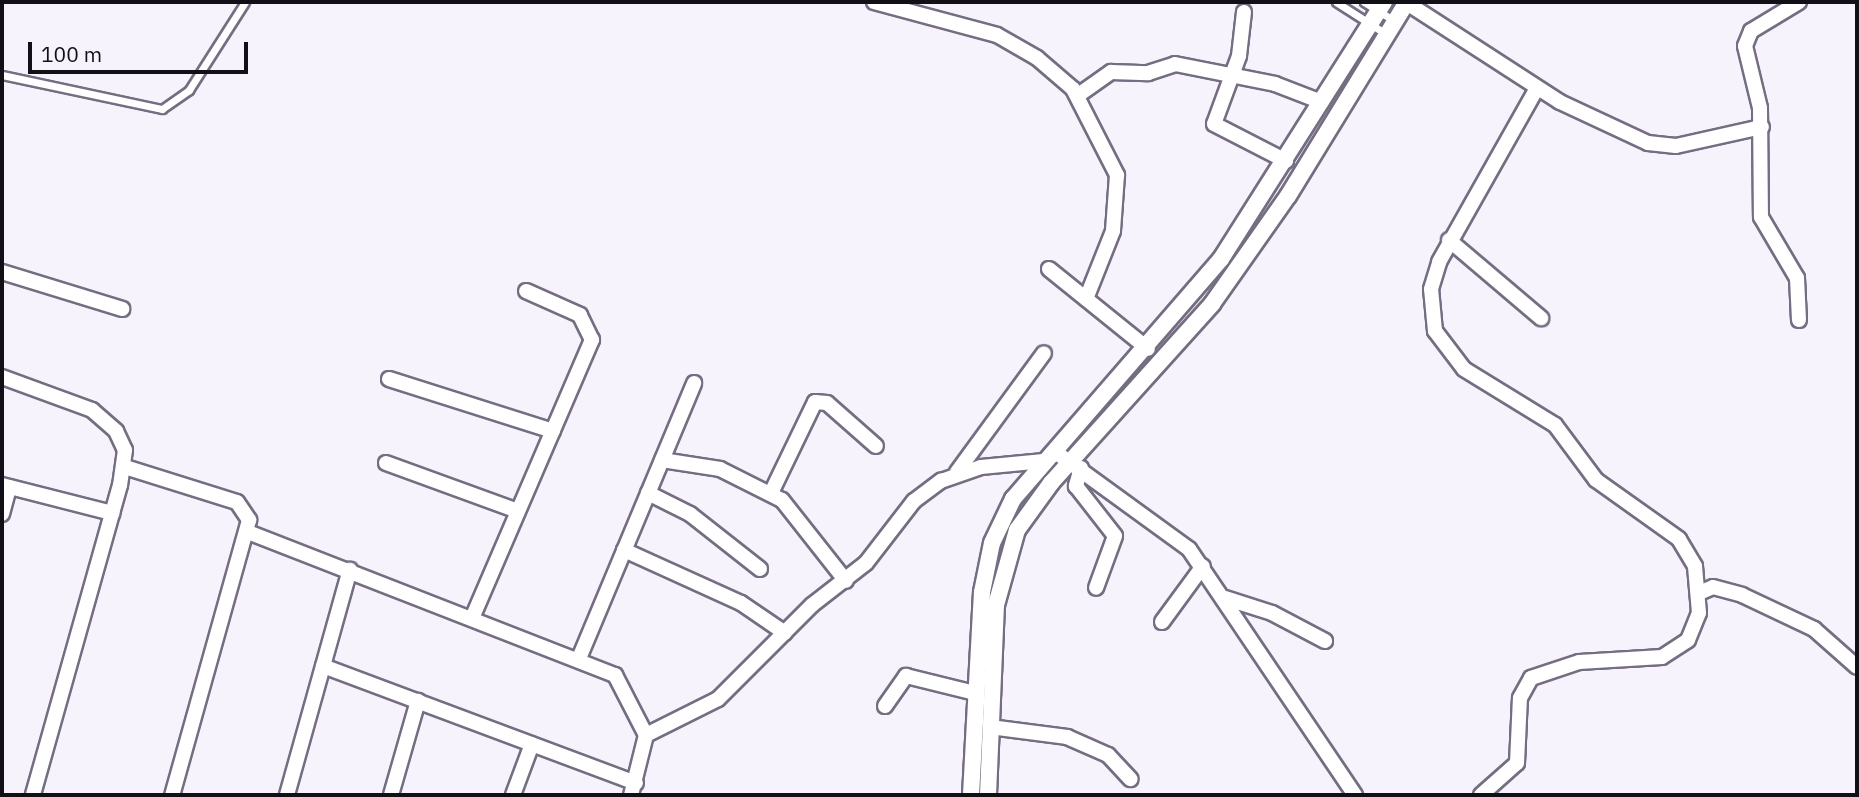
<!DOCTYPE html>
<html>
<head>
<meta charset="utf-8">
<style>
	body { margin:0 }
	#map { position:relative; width:1859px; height:797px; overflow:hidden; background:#f6f3fc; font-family:"IBM Plex Sans",sans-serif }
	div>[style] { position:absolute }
	.roads { filter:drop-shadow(2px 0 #756d81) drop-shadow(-2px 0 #756d81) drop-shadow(0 2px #756d81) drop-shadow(0 -2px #756d81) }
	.service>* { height:7px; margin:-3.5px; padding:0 3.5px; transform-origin:3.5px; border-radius:3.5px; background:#fff }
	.minor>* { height:14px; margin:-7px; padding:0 7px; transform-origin:7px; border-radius:7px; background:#fff }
	.tertiary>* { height:16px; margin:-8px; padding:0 8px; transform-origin:8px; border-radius:8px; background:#fff }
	span { translate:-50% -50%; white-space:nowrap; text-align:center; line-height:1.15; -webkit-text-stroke:7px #f6f3fc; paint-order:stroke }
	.frame { position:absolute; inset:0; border:4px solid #120f17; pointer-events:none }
	.scale { position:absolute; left:28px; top:42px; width:220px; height:32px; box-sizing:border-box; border:4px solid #120f17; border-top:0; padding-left:9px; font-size:21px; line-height:24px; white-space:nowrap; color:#120f17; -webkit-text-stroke:5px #f6f3fc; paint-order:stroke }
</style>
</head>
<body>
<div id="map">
	<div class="roads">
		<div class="service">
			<i style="left:1336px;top:2px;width:59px;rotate:32.6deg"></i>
			<i style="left:1364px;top:2px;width:36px;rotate:32deg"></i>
			<i style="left:2px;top:75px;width:164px;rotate:12deg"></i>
			<i style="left:162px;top:109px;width:33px;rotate:-35deg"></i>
			<i style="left:189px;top:90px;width:104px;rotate:-57.5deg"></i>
		</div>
		<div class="minor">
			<i style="left:874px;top:2px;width:127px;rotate:15deg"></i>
			<i style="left:997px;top:35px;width:46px;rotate:29.9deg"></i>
			<i style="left:1037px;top:58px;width:48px;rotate:40.7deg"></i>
			<i style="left:1073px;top:89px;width:97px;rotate:62.9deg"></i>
			<i style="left:1117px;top:175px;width:56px;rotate:94.1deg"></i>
			<i style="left:1113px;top:231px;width:73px;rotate:111.7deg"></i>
			<i style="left:1799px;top:2px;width:56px;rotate:148.9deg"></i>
			<i style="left:1751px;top:31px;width:16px;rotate:112deg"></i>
			<i style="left:1745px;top:46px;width:64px;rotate:76.4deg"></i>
			<i style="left:1760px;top:108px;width:109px;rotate:89.5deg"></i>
			<i style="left:1761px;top:217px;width:71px;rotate:59.5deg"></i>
			<i style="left:1797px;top:278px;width:42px;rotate:87.3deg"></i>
			<i style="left:1407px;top:3px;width:182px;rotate:32.9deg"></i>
			<i style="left:1560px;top:102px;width:97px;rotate:25deg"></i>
			<i style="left:1648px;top:143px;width:28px;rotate:6deg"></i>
			<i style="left:1676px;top:146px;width:88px;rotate:-12.5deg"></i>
			<i style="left:1244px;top:12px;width:44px;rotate:96.5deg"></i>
			<i style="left:1239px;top:56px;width:72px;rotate:110.2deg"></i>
			<i style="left:1214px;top:124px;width:81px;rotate:27.2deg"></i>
			<i style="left:1077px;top:96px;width:42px;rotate:-35.2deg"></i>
			<i style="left:1111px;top:72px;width:37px;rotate:2deg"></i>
			<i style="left:1148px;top:73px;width:28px;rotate:-18deg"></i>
			<i style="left:1175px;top:64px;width:102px;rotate:11.3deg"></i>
			<i style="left:1275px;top:84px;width:50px;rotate:21deg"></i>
			<i style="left:1449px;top:240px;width:121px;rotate:40.3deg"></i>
			<i style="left:1049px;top:269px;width:127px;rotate:38.9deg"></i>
			<i style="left:2px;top:272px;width:126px;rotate:17.1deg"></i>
			<i style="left:2px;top:377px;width:96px;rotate:20.1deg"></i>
			<i style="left:92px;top:410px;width:32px;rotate:41deg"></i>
			<i style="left:116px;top:431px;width:21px;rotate:65deg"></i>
			<i style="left:125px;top:450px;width:35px;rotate:98deg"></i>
			<i style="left:120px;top:485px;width:322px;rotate:105.7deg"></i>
			<i style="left:389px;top:379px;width:172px;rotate:17.6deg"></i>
			<i style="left:1054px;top:451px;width:167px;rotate:36deg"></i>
			<i style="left:1189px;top:549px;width:297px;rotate:56deg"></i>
			<i style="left:662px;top:460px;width:59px;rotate:8.8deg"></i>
			<i style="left:720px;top:469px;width:69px;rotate:26.6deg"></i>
			<i style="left:782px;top:500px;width:103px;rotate:51.7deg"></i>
			<i style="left:386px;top:463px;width:140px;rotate:20deg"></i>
			<i style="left:125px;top:467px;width:117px;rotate:17.4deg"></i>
			<i style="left:237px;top:502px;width:22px;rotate:56deg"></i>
			<i style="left:249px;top:520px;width:286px;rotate:105.6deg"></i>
			<i style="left:1081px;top:468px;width:19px;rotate:106deg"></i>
			<i style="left:1076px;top:486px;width:63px;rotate:52deg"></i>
			<i style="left:1115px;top:536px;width:55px;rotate:110.1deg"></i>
			<i style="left:957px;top:472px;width:147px;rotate:-53.8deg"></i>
			<i style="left:2px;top:485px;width:114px;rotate:14.3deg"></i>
			<i style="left:648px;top:493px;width:47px;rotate:26.6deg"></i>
			<i style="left:690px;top:514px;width:89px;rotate:38.2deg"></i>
			<i style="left:771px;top:493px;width:101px;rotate:-64.2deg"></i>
			<i style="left:815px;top:402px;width:12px;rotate:5deg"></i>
			<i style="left:827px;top:403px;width:65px;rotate:41.3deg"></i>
			<i style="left:2px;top:514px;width:28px;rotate:-75deg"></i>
			<i style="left:248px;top:532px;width:394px;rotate:21.3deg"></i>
			<i style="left:615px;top:675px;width:68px;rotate:62.7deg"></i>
			<i style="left:646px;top:735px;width:62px;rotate:104deg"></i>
			<i style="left:624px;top:550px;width:128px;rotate:24.4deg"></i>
			<i style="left:741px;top:603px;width:53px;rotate:34.3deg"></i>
			<i style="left:1699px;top:593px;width:15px;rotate:-23deg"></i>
			<i style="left:1713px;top:587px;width:30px;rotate:15deg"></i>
			<i style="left:1742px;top:595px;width:80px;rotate:25.3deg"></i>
			<i style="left:1814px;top:629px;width:57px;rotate:41.5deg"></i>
			<i style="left:1225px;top:598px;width:49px;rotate:17.7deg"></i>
			<i style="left:1272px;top:613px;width:60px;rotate:27.8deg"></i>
			<i style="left:473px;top:616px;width:301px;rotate:-66.7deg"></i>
			<i style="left:592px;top:340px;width:28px;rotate:-116deg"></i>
			<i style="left:580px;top:315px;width:59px;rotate:-156deg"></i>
			<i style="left:1162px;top:622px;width:69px;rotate:-53.8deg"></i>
			<i style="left:580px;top:656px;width:296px;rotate:-67.3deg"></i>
			<i style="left:323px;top:666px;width:334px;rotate:20.5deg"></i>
			<i style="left:885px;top:706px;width:37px;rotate:-55deg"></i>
			<i style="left:906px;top:676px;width:71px;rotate:13.8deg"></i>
			<i style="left:990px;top:727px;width:78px;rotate:7.4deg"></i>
			<i style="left:1067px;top:737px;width:45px;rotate:23.7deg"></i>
			<i style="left:1108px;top:755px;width:33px;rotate:47deg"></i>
			<i style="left:646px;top:735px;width:80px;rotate:-26.6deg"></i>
			<i style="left:718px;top:699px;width:133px;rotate:-45deg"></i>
			<i style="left:812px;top:605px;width:68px;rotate:-37.9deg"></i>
			<i style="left:866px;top:563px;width:78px;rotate:-52.3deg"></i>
			<i style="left:914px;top:501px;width:34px;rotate:-37deg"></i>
			<i style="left:941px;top:481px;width:42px;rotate:-19.3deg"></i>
			<i style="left:981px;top:467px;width:63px;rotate:-5.4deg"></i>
			<i style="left:287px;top:795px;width:234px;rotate:-74.4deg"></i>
			<i style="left:391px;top:795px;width:98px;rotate:-74deg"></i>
			<i style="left:513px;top:795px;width:54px;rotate:-69.6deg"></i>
			<i style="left:1481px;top:795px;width:48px;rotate:-41.6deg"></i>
			<i style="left:1517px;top:763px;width:65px;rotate:-87.4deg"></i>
			<i style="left:1520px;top:698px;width:23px;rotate:-61deg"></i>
			<i style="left:1531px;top:678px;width:51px;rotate:-18.4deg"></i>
			<i style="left:1579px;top:662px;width:83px;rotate:-3.4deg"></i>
			<i style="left:1662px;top:657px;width:31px;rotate:-33deg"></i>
			<i style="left:1688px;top:640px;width:29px;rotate:-68deg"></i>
			<i style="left:1699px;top:613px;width:47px;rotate:-94.9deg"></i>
			<i style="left:1695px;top:566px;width:31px;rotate:-121deg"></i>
			<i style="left:1679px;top:539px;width:102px;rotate:-144.6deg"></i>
			<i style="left:1596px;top:480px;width:69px;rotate:-126.7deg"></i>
			<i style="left:1555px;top:425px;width:107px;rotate:-148.4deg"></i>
			<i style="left:1464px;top:369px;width:48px;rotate:-127.3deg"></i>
			<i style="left:1435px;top:331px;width:42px;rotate:-95.4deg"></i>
			<i style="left:1431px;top:289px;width:28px;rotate:-73deg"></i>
			<i style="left:1439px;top:262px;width:200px;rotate:-60.6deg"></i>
		</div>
		<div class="tertiary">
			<i style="left:971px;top:795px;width:203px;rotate:-86.9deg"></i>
			<i style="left:982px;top:592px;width:50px;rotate:-78.5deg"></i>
			<i style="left:992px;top:543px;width:49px;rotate:-64.5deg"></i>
			<i style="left:1013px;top:499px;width:318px;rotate:-49.1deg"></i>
			<i style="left:1221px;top:259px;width:304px;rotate:-57.6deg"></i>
			<i style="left:988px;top:795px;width:190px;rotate:-87.6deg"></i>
			<i style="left:996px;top:605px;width:78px;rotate:-74.4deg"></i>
			<i style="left:1017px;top:530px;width:58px;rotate:-54.1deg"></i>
			<i style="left:1051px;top:483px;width:241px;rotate:-48deg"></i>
			<i style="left:1212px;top:304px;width:132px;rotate:-54.9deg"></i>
			<i style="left:1288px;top:196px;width:228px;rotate:-58.5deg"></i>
		</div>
	</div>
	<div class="frame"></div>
	<div class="scale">100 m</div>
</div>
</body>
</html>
